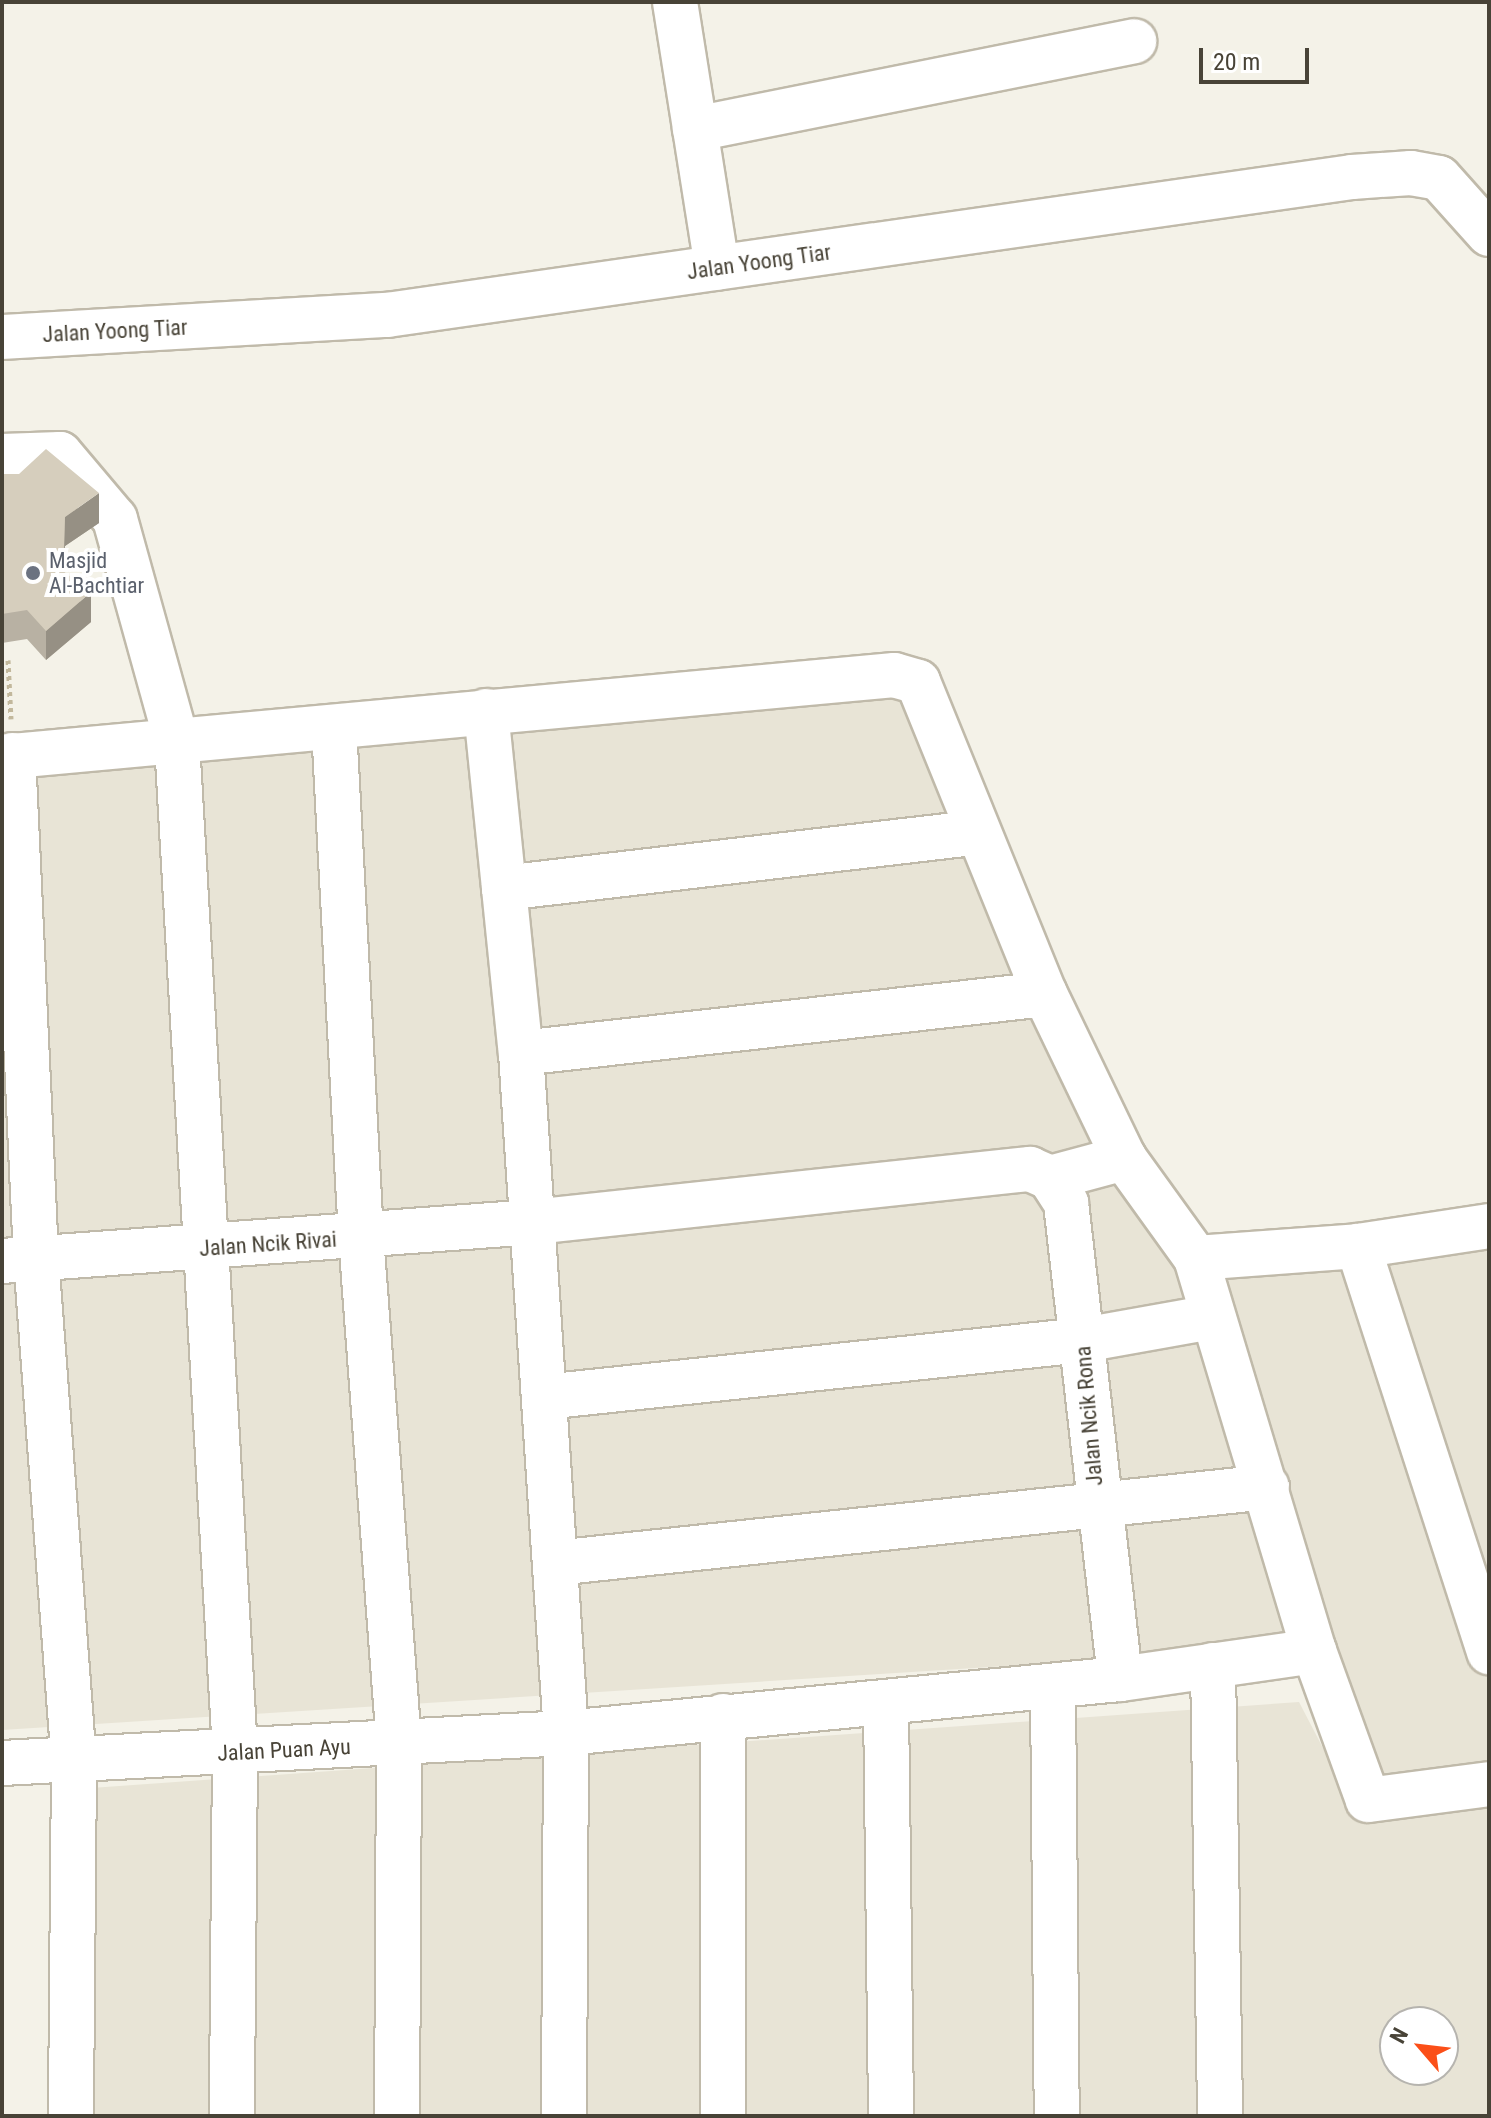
<!DOCTYPE html>
<html>
<head>
<meta charset="utf-8">
<style>
	body { margin:0 }
	#map { position:relative; width:1491px; height:2118px; overflow:hidden; background:#f4f2e8; font-family:"Roboto Condensed",sans-serif }
	div>[style] { position:absolute }
	.residential>* { inset:0; background:#e8e4d6 }
	.path>* { height:5px; margin-top:-2.5px; transform-origin:0; background:repeating-linear-gradient(90deg,#c2b89c 0 4px,transparent 0 8px) }
	.roads { filter:drop-shadow(2px 0 #c0baaa) drop-shadow(-2px 0 #c0baaa) drop-shadow(0 2px #c0baaa) drop-shadow(0 -2px #c0baaa) }
	.minor>* { height:44px; margin:-22px; padding:0 22px; transform-origin:22px; border-radius:22px; background:#fff }
	.wall>* { inset:0; background:#b8b1a3 }
	.shaded-wall>* { inset:0; background:#969084 }
	.building>* { inset:0; background:#d6cebd }
	.dots>* { width:22px; height:22px; translate:-50% -50%; box-sizing:border-box; border:4px solid #fff; border-radius:50% }
	span { translate:-50% -50%; white-space:nowrap; text-align:center; line-height:1.15; -webkit-text-stroke:8px #fff; paint-order:stroke }
	.street-label { font-size:22px; color:#484337 }
	.worship-label { font-size:22px; color:#5b616d }
	.left { translate:0 -50%; text-align:left }
	.frame { position:absolute; inset:0; border:4px solid #484337; pointer-events:none }
	.north { position:absolute; left:1379px; top:2006px; width:80px; height:80px; box-sizing:border-box; background:#fff; border:2px solid #b6b4af; border-radius:50%; rotate:298deg; font-size:22px; font-weight:700; line-height:32px; text-align:center; color:#484337 }
	.north::after { content:''; display:block; margin:auto; width:28px; height:36px; background:#fb4f18; clip-path:polygon(50% 0,100% 100%,50% 72%,0 100%) }
	.scale { position:absolute; left:1199px; top:48px; width:110px; height:36px; box-sizing:border-box; border:4px solid #484337; border-top:0; padding-left:10px; font-size:24px; line-height:28px; white-space:nowrap; color:#484337; -webkit-text-stroke:6px #fff; paint-order:stroke }
</style>
</head>
<body>
<div id="map">
	<div class="residential">
		<i style="clip-path:polygon(881px 689px,906px 701px,1183px 1256px,1302px 1638px,1180px 1655px,2px 1730px,2px 777px)"></i>
		<i style="clip-path:polygon(1489px 1233px,1489px 1763px,1378px 1775px,1208px 1269px)"></i>
		<i style="clip-path:polygon(evenodd,1299px 1702px,1359px 1817px,1489px 1803px,1489px 2116px,90px 2116px,91px 1788px,1299px 1702px,1395px 2022px,1443px 2022px,1443px 2070px,1395px 2070px,1395px 2022px)"></i>
	</div>
	<div class="path">
		<i style="left:8px;top:660px;width:59px;rotate:87.1deg"></i>
	</div>
	<div class="roads">
		<div class="minor">
			<i style="left:675px;top:2px;width:269px;rotate:81deg"></i>
			<i style="left:695px;top:129px;width:448px;rotate:-11.3deg"></i>
			<i style="left:2px;top:337px;width:386px;rotate:-3.3deg"></i>
			<i style="left:387px;top:315px;width:975px;rotate:-8.14deg"></i>
			<i style="left:1352px;top:177px;width:59px;rotate:-3.9deg"></i>
			<i style="left:1411px;top:173px;width:28px;rotate:10deg"></i>
			<i style="left:1439px;top:178px;width:75px;rotate:48.2deg"></i>
			<i style="left:2px;top:456px;width:58px;rotate:-2deg"></i>
			<i style="left:60px;top:454px;width:85px;rotate:49.8deg"></i>
			<i style="left:115px;top:519px;width:231px;rotate:74.5deg"></i>
			<i style="left:177px;top:742px;width:1011px;rotate:86.71deg"></i>
			<i style="left:235px;top:1751px;width:365px;rotate:90.5deg"></i>
			<i style="left:486px;top:711px;width:344px;rotate:84.2deg"></i>
			<i style="left:521px;top:1053px;width:681px;rotate:86.21deg"></i>
			<i style="left:566px;top:1733px;width:383px;rotate:90.3deg"></i>
			<i style="left:334px;top:727px;width:511px;rotate:86.97deg"></i>
			<i style="left:361px;top:1237px;width:508px;rotate:85.71deg"></i>
			<i style="left:399px;top:1744px;width:372px;rotate:90.3deg"></i>
			<i style="left:13px;top:755px;width:504px;rotate:87.38deg"></i>
			<i style="left:36px;top:1258px;width:506px;rotate:85.7deg"></i>
			<i style="left:74px;top:1763px;width:353px;rotate:90.5deg"></i>
			<i style="left:2px;top:757px;width:896px;rotate:-5.25deg"></i>
			<i style="left:894px;top:675px;width:25px;rotate:16deg"></i>
			<i style="left:918px;top:682px;width:337px;rotate:67.9deg"></i>
			<i style="left:1045px;top:994px;width:182px;rotate:64.3deg"></i>
			<i style="left:1124px;top:1158px;width:123px;rotate:54.2deg"></i>
			<i style="left:1196px;top:1258px;width:410px;rotate:73.3deg"></i>
			<i style="left:1314px;top:1651px;width:158px;rotate:70.1deg"></i>
			<i style="left:1368px;top:1800px;width:122px;rotate:-7.5deg"></i>
			<i style="left:504px;top:888px;width:477px;rotate:-6.7deg"></i>
			<i style="left:521px;top:1053px;width:527px;rotate:-6.42deg"></i>
			<i style="left:1050px;top:1178px;width:77px;rotate:-15.1deg"></i>
			<i style="left:1358px;top:1246px;width:427px;rotate:72.1deg"></i>
			<i style="left:1196px;top:1258px;width:162px;rotate:-4.2deg"></i>
			<i style="left:1358px;top:1246px;width:133px;rotate:-8.7deg"></i>
			<i style="left:2px;top:1261px;width:532px;rotate:-4.2deg"></i>
			<i style="left:533px;top:1222px;width:500px;rotate:-6.1deg"></i>
			<i style="left:1030px;top:1169px;width:22px;rotate:24deg"></i>
			<i style="left:1050px;top:1178px;width:30px;rotate:57deg"></i>
			<i style="left:1066px;top:1203px;width:479px;rotate:83.5deg"></i>
			<i style="left:544px;top:1397px;width:542px;rotate:-6.04deg"></i>
			<i style="left:1083px;top:1340px;width:131px;rotate:-10.1deg"></i>
			<i style="left:555px;top:1563px;width:716px;rotate:-6.09deg"></i>
			<i style="left:1213px;top:1665px;width:451px;rotate:89.1deg"></i>
			<i style="left:1053px;top:1686px;width:430px;rotate:89.5deg"></i>
			<i style="left:886px;top:1703px;width:413px;rotate:89.3deg"></i>
			<i style="left:723px;top:1716px;width:400px;rotate:90deg"></i>
			<i style="left:2px;top:1763px;width:565px;rotate:-3.04deg"></i>
			<i style="left:566px;top:1733px;width:557px;rotate:-5.57deg"></i>
			<i style="left:1120px;top:1679px;width:196px;rotate:-8.2deg"></i>
		</div>
	</div>
	<div class="wall">
		<i style="clip-path:polygon(2px 474px,99px 523px,65px 546px,64px 572px,91px 622px,46px 660px,27px 639px,2px 643px)"></i>
	</div>
	<div class="shaded-wall">
		<i style="clip-path:polygon(99px 493px,99px 523px,65px 546px,63px 600px,65px 517px)"></i>
		<i style="clip-path:polygon(91px 592px,91px 622px,46px 660px,46px 631px)"></i>
	</div>
	<div class="building">
		<i style="clip-path:polygon(46px 449px,99px 493px,65px 517px,63px 571px,91px 592px,46px 631px,27px 610px,2px 614px,2px 474px,19px 474px)"></i>
	</div>
	<div class="dots">
		<i style="left:33px;top:573px;background:#6b7280"></i>
	</div>
	<div class="street-label">
		<span style="left:759px;top:262px;rotate:-8deg">Jalan Yoong Tiar</span>
		<span style="left:115px;top:331px;rotate:-3deg">Jalan Yoong Tiar</span>
		<span style="left:268px;top:1244px;rotate:-4deg">Jalan Ncik Rivai</span>
		<span style="left:1089px;top:1416px;rotate:-95deg">Jalan Ncik Rona</span>
		<span style="left:284px;top:1750px;rotate:-3deg">Jalan Puan Ayu</span>
	</div>
	<div class="worship-label">
		<span class="left" style="left:49px;top:573px">Masjid<br>Al-Bachtiar</span>
	</div>
	<div class="frame"></div>
	<div class="north">N</div>
	<div class="scale">20 m</div>
</div>
</body>
</html>
